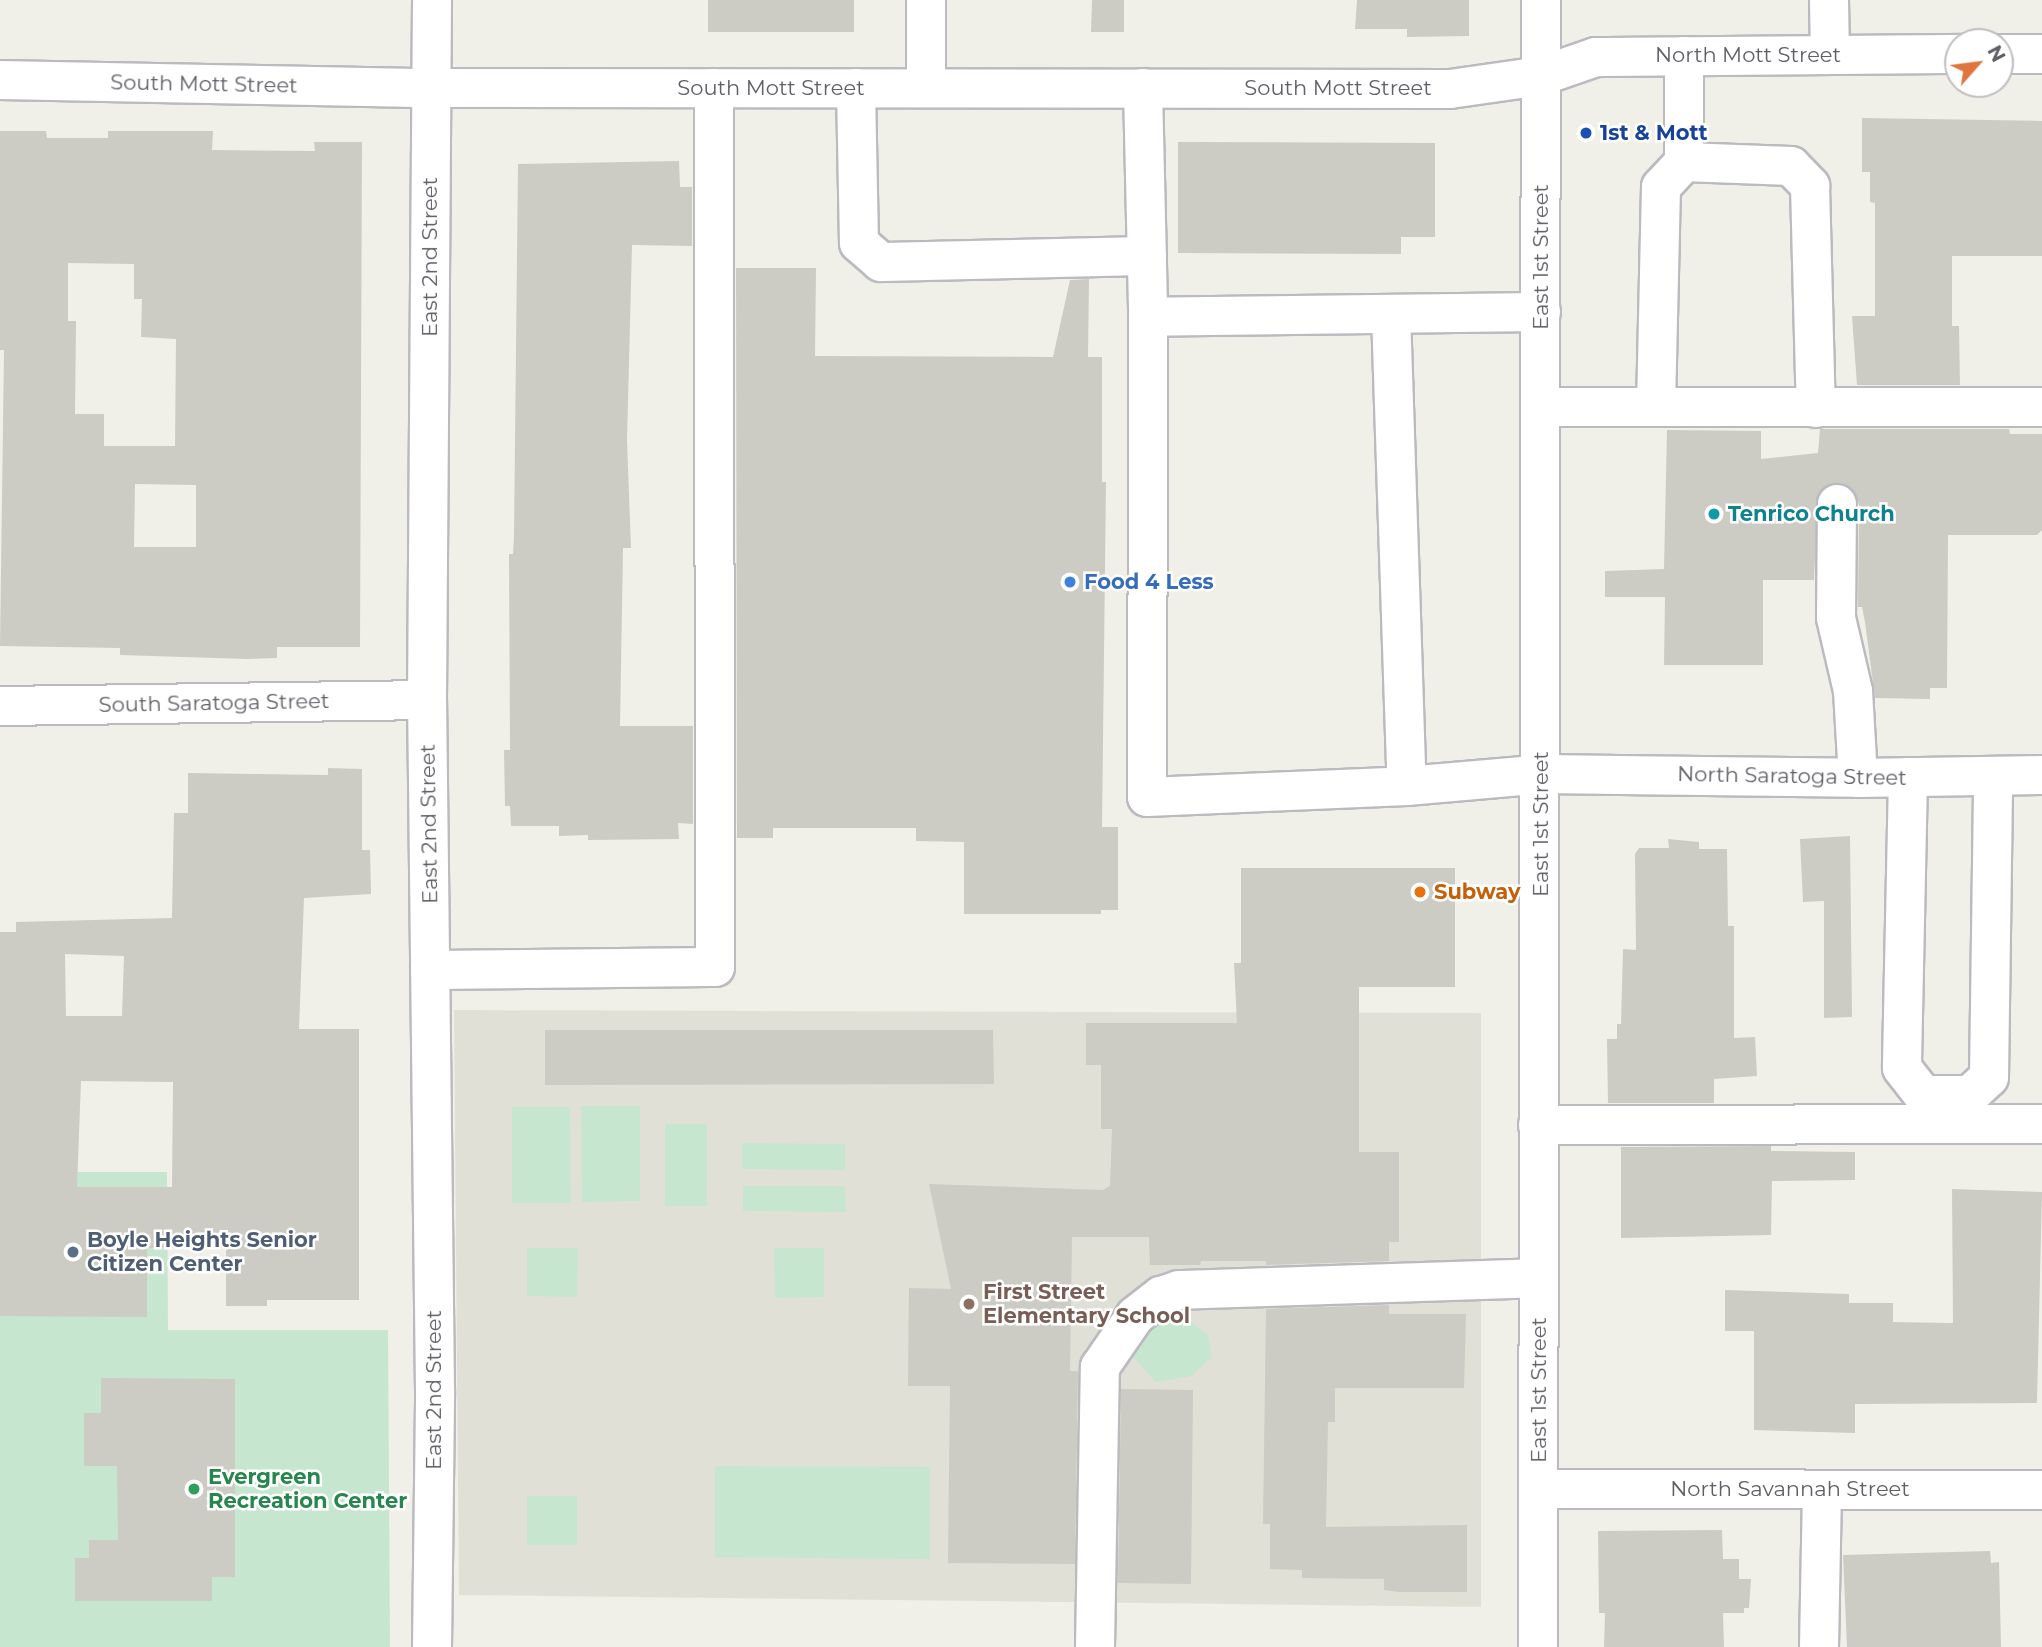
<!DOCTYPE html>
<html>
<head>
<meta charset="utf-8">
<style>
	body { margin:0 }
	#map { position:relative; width:2042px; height:1647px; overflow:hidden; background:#f0f0e8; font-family:Montserrat,sans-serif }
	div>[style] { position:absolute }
	.education>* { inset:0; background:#e0e0d6 }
	.green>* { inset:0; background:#c6e6cf }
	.building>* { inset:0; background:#cccbc4 }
	.roads { filter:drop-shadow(2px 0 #babac0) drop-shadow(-2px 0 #babac0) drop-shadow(0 2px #babac0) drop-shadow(0 -2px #babac0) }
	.minor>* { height:38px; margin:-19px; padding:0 19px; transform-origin:19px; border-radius:19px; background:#fff }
	.dots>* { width:19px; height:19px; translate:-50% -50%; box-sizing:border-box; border:4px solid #fff; border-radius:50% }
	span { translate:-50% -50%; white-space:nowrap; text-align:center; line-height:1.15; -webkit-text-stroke:5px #fff; paint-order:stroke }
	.street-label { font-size:21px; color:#5f6067 }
	.transit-label { font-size:21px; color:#164399; font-weight:700 }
	.left { translate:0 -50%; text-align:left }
	.culture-label { font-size:21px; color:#0d838f; font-weight:700 }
	.shop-label { font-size:21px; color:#366cbe; font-weight:700 }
	.food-label { font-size:21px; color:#c56008; font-weight:700 }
	.service-label { font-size:21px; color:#4e5e75; font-weight:700 }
	.education-label { font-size:21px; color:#785e54; font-weight:700 }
	.leisure-label { font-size:21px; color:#27864d; font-weight:700 }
	.north { position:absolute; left:1944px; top:28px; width:70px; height:70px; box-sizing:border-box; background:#fff; border:2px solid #bfbfc2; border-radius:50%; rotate:62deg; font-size:19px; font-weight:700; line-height:28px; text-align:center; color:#5f6067 }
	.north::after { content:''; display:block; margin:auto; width:24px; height:32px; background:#e0763e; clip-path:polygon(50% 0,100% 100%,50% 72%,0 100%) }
</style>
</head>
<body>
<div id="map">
	<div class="education">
		<i style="clip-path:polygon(454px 1010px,1481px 1013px,1481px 1607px,459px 1595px)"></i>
	</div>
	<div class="green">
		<i style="clip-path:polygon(581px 1106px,640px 1106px,640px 1201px,582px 1202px)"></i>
		<i style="clip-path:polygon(512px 1107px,570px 1107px,571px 1203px,512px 1203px)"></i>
		<i style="clip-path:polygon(665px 1124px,707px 1124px,707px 1206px,665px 1206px)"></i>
		<i style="clip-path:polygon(742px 1143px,845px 1144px,845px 1170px,742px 1169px)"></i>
		<i style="clip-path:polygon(0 1172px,167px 1172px,168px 1330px,388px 1330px,390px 1647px,0 1647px)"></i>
		<i style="clip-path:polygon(743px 1186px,845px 1186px,846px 1212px,743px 1211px)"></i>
		<i style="clip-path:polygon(527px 1248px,578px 1248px,577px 1297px,527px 1296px)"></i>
		<i style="clip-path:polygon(774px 1248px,824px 1248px,824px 1297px,775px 1298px)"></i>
		<i style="clip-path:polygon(1186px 1318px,1208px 1335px,1212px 1357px,1191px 1376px,1156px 1382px,1134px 1358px,1133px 1341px,1150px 1323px)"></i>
		<i style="clip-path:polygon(715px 1466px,930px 1467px,930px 1559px,715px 1557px)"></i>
		<i style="clip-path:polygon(527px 1496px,577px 1496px,577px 1545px,527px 1545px)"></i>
	</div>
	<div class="building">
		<i style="clip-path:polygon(708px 0,854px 0,854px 32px,708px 32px)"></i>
		<i style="clip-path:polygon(1092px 0,1124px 0,1124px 32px,1091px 32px)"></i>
		<i style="clip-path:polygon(1357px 0,1469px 0,1469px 36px,1407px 37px,1407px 29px,1355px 29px)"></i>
		<i style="clip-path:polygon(1862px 118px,2042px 121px,2042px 256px,1952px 256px,1952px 326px,1959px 326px,1960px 385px,1857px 385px,1852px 316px,1875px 316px,1875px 203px,1870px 202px,1870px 172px,1862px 172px)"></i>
		<i style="clip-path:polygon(evenodd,0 131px,46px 131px,47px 138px,108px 138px,108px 131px,213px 131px,212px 150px,315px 151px,314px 142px,362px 142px,360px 647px,277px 647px,277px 658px,247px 659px,120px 655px,120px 648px,0 646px,4px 350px,0 350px,0 131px,68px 263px,134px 264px,134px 299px,142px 299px,141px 337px,176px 339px,175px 446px,104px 446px,104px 414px,75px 414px,76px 321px,68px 321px,68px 263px,0 131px,135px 484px,196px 485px,196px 547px,134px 547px,135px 484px)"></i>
		<i style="clip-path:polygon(1178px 142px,1435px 143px,1435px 237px,1401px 237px,1401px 254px,1178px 253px)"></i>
		<i style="clip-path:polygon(679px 161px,680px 187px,692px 187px,692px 246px,632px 245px,627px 440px,631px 548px,623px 548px,620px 726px,693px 726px,693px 824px,678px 823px,679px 839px,588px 840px,588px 835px,559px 836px,559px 826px,511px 826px,510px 806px,505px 806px,504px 750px,510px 750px,509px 554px,513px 554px,514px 536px,518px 164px)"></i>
		<i style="clip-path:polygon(736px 268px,816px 268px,815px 356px,1053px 357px,1070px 280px,1089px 279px,1088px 357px,1102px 357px,1102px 482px,1106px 482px,1102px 827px,1118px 827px,1118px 910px,1101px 910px,1101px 914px,964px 914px,964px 842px,916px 841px,916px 828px,773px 828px,773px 838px,737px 838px)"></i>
		<i style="clip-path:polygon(1820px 429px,2009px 429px,2010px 434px,2042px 434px,2042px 530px,2037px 535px,1948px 535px,1947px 688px,1930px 688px,1930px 699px,1875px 698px,1865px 622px,1862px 607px,1858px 607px,1859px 504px,1847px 485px,1827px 485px,1818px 494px,1814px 580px,1763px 580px,1763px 665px,1664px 665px,1665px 597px,1605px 597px,1605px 571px,1664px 569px,1667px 430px,1761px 431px,1761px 459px,1818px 453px)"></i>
		<i style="clip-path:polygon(evenodd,328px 768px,362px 769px,362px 850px,370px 850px,371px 894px,304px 898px,299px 1029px,359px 1029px,359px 1300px,267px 1300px,267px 1306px,226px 1306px,226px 1248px,147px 1248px,147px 1317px,0 1316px,0 932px,16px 932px,16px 922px,172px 918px,174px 813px,188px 813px,188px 773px,328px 775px,328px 768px,65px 954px,124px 956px,122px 1016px,66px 1016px,65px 954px,328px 768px,81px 1081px,173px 1082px,172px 1187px,77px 1187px,81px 1081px)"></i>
		<i style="clip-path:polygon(1850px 836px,1852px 1017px,1824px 1018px,1824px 901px,1803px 902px,1800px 839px)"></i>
		<i style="clip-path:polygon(1668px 839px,1699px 842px,1699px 849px,1727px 849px,1728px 926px,1734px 926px,1734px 1038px,1755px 1037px,1757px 1076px,1714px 1079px,1714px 1103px,1608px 1103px,1607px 1039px,1617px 1039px,1617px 1024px,1621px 1024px,1623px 949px,1636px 950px,1635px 854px,1639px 848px,1669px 848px)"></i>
		<i style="clip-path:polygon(1241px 868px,1455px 868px,1455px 987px,1359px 987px,1359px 1152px,1399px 1152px,1399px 1242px,1389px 1242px,1389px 1261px,1266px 1265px,1266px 1261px,1201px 1261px,1200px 1265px,1150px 1265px,1149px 1237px,1072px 1237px,1070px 1371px,1078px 1371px,1075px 1564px,948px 1563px,950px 1386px,908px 1386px,909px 1288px,951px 1289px,929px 1184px,1103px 1190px,1110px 1186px,1112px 1129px,1101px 1129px,1101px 1065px,1086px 1065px,1086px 1023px,1237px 1023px,1234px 963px,1241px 963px)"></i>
		<i style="clip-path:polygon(545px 1030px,993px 1030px,994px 1084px,545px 1085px)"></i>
		<i style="clip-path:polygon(1771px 1146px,1771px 1151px,1855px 1152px,1855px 1180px,1772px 1181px,1771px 1235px,1621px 1238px,1621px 1147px)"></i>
		<i style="clip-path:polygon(1952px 1189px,2042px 1192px,2037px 1403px,1855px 1404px,1855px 1433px,1754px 1430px,1754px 1331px,1725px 1331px,1725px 1290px,1849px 1294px,1849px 1303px,1893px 1303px,1893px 1322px,1953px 1323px)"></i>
		<i style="clip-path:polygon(1389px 1305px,1389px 1314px,1466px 1314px,1464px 1388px,1335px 1388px,1335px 1422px,1328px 1422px,1326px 1527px,1467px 1525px,1467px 1592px,1399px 1592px,1384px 1590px,1384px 1579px,1302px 1578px,1302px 1570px,1270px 1569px,1270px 1524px,1263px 1524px,1266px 1309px)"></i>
		<i style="clip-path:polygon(101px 1378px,235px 1379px,235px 1577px,212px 1577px,212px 1601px,75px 1601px,75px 1558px,89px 1558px,89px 1540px,118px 1540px,117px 1466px,84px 1466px,84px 1413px,101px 1413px)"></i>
		<i style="clip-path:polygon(1121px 1389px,1193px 1390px,1191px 1584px,1118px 1583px)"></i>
		<i style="clip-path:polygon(1722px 1530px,1723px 1559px,1739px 1559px,1739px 1579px,1751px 1579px,1749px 1608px,1744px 1608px,1744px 1613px,1723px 1613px,1724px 1647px,1604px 1647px,1605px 1613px,1599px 1613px,1598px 1531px)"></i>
		<i style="clip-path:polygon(1990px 1551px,1991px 1563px,1999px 1562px,2001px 1647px,1847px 1647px,1843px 1555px)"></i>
	</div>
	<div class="roads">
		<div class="minor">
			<i style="left:926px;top:0;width:88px;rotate:90deg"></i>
			<i style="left:1829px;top:0;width:55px;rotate:89deg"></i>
			<i style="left:2000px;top:54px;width:42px"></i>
			<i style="left:1684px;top:56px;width:106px;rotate:90deg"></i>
			<i style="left:1684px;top:162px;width:107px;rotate:2.1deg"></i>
			<i style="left:1791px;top:166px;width:28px;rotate:46deg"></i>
			<i style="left:1810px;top:186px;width:222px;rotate:88.5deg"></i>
			<i style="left:0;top:80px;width:431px;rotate:1.1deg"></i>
			<i style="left:431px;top:88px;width:1019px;rotate:0.06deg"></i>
			<i style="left:1450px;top:89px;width:92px;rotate:-8.1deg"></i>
			<i style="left:1541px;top:76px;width:58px;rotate:-19.1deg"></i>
			<i style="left:1596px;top:57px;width:362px;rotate:-0.5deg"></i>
			<i style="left:856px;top:88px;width:155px;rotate:88.9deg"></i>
			<i style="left:859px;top:243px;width:29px;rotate:41deg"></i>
			<i style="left:881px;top:262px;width:266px;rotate:-1.3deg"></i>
			<i style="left:1143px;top:88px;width:229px;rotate:88.7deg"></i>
			<i style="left:1541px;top:312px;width:393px;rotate:179.3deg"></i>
			<i style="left:1148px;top:317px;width:480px;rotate:90.1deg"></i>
			<i style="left:1147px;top:797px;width:260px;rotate:-2.4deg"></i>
			<i style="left:1407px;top:786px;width:137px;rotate:-5deg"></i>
			<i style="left:1543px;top:774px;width:315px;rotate:0.7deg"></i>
			<i style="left:1858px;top:778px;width:184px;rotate:-0.9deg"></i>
			<i style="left:1391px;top:314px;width:472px;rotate:88.1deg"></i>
			<i style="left:1542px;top:407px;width:500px"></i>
			<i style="left:1656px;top:407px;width:220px;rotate:-88.7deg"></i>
			<i style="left:1661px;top:187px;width:34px;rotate:-47deg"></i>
			<i style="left:1837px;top:504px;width:114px;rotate:90.5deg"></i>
			<i style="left:1836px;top:618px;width:75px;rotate:76.9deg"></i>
			<i style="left:1853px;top:691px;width:87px;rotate:86.7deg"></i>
			<i style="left:0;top:706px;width:427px;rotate:-0.8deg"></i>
			<i style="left:1908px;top:777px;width:291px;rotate:91.2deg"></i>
			<i style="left:1902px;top:1068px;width:34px;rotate:52deg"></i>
			<i style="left:1923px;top:1095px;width:47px"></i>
			<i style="left:1970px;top:1095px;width:26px;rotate:-43deg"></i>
			<i style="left:1989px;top:1077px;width:301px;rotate:-89.2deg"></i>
			<i style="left:430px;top:970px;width:285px;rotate:-0.6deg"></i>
			<i style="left:715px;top:967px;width:879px;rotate:-90.07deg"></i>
			<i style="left:1538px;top:1125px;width:504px;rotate:-0.11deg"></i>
			<i style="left:1539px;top:1489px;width:503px;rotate:0.11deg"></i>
			<i style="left:432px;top:1647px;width:257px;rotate:-89.3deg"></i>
			<i style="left:435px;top:1390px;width:690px;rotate:-90.66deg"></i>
			<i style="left:427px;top:700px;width:700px;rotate:-89.59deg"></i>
			<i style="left:1095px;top:1647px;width:280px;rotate:-89deg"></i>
			<i style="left:1100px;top:1367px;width:62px;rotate:-55.5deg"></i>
			<i style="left:1135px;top:1316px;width:33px;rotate:-38deg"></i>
			<i style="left:1161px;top:1296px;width:19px;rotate:-18deg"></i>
			<i style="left:1179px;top:1290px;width:360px;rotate:-1.9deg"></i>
			<i style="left:1538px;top:1647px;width:1647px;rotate:-89.9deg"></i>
			<i style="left:1819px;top:1647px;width:157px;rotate:-88.9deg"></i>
		</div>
	</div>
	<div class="dots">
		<i style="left:1586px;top:133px;background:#1a4fb4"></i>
		<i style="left:1714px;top:514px;background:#0f9aa8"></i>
		<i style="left:1070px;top:582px;background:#3f7fe0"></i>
		<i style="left:1420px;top:892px;background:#e8710a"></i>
		<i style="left:73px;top:1252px;background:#5c6f8a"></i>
		<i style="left:969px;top:1304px;background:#8d6e63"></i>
		<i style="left:194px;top:1489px;background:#2e9e5b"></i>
	</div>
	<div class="street-label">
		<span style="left:1748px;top:55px">North Mott Street</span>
		<span style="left:204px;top:84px;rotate:1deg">South Mott Street</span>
		<span style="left:771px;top:88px">South Mott Street</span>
		<span style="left:1338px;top:88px">South Mott Street</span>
		<span style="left:430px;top:257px;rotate:-90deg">East 2nd Street</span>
		<span style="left:1541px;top:257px;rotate:-90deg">East 1st Street</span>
		<span style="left:214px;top:703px;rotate:-1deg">South Saratoga Street</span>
		<span style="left:1792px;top:776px;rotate:1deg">North Saratoga Street</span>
		<span style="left:429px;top:824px;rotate:-91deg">East 2nd Street</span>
		<span style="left:1541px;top:824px;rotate:-90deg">East 1st Street</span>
		<span style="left:434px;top:1390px;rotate:-90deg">East 2nd Street</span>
		<span style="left:1539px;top:1390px;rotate:-90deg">East 1st Street</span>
		<span style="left:1790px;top:1489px">North Savannah Street</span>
	</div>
	<div class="transit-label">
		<span class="left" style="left:1600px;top:133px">1st &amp; Mott</span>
	</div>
	<div class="culture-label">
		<span class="left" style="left:1728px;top:514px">Tenrico Church</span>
	</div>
	<div class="shop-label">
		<span class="left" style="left:1084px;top:582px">Food 4 Less</span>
	</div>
	<div class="food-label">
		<span class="left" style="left:1434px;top:892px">Subway</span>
	</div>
	<div class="service-label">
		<span class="left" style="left:87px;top:1252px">Boyle Heights Senior<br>Citizen Center</span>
	</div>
	<div class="education-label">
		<span class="left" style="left:983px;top:1304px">First Street<br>Elementary School</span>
	</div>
	<div class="leisure-label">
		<span class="left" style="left:208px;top:1489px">Evergreen<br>Recreation Center</span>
	</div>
	<div class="north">N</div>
</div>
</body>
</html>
